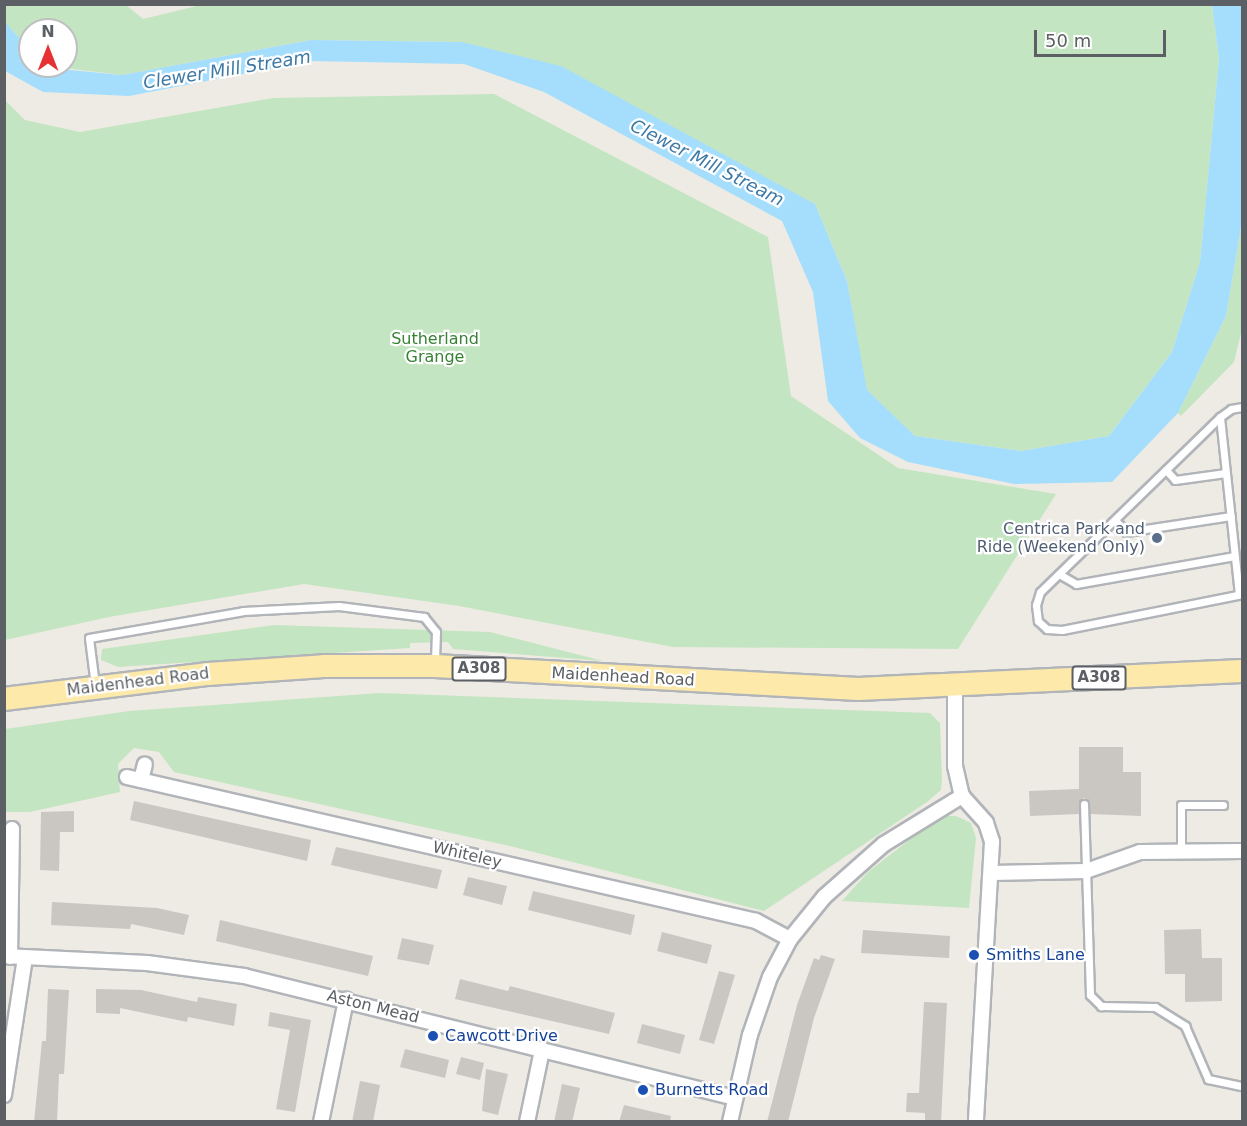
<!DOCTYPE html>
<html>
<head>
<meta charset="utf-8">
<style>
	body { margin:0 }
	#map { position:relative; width:1247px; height:1126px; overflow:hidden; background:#eeebe4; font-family:"DejaVu Sans",sans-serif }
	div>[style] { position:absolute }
	.green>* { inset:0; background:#c4e5c1 }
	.water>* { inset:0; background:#a5defd }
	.building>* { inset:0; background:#cac6c1 }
	.roads { filter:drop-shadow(2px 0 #b1b5b9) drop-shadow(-2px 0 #b1b5b9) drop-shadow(0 2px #b1b5b9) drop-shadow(0 -2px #b1b5b9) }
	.lane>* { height:7px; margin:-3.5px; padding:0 3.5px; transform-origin:3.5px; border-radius:3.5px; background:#fff }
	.street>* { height:14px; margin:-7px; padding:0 7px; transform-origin:7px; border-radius:7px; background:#fff }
	.primary>* { height:22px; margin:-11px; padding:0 11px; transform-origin:11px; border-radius:11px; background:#fde9aa }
	.dots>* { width:16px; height:16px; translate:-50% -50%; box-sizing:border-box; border:3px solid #fff; border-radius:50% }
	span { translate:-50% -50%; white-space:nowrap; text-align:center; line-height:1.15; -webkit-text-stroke:4.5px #fff; paint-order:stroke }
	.shield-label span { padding:2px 4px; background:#fff; border:2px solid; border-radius:4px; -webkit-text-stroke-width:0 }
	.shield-label { font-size:15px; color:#5c6064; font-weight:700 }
	.park-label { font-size:16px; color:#388236 }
	.service-label { font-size:16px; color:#4e5e75 }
	.right { translate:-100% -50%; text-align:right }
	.street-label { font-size:16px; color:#5c6064 }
	.transit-label { font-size:16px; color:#164399 }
	.left { translate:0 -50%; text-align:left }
	.water-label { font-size:18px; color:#3f7aa7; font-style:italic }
	.frame { position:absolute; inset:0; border:6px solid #5c6064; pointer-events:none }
	.north { position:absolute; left:18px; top:18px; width:60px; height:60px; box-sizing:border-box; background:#fff; border:2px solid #bebfc1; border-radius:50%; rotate:0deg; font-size:16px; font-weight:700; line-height:24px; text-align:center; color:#5c6064 }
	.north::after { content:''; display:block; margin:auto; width:21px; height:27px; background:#e63232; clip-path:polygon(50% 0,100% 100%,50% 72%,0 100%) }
	.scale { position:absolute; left:1034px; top:30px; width:132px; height:27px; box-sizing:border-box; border:3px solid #5c6064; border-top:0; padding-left:8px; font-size:18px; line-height:21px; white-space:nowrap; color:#5c6064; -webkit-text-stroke:4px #fff; paint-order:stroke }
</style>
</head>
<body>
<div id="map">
	<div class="green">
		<i style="clip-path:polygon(5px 4px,126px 5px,143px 19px,205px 4px,1212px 5px,1219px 59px,1200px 262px,1172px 352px,1109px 436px,1021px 451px,915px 436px,866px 390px,847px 281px,815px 204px,462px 42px,311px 40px,122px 75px,48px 66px,66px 66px,66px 30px,30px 30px,30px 50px,5px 22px)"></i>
		<i style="clip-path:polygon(494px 94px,768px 237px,791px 396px,898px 468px,1056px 494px,958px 649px,673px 647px,459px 606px,304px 584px,109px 617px,5px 640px,5px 100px,25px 120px,80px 132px,273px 98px)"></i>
		<i style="clip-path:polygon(1242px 221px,1242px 329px,1234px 362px,1181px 416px,1178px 413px,1226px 316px)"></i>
		<i style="clip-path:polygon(274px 625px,490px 632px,603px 661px,453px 649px,448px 642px,410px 643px,410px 648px,118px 667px,101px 660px,102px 649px)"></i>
		<i style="clip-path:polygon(380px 693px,930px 713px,940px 723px,942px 779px,941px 790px,927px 802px,764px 911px,514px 847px,174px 772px,159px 752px,134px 748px,118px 764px,120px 792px,30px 812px,5px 812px,5px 729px,129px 711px)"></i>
		<i style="clip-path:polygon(940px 816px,956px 816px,971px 823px,976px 838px,969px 908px,842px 901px,868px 872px)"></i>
	</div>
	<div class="water">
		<i style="clip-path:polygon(1212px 5px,1242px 5px,1242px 221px,1226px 316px,1178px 413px,1112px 482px,1014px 484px,908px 462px,860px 438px,828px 401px,813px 292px,782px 221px,544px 92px,464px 64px,310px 61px,129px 96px,43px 92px,5px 71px,5px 22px,30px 50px,30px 66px,122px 75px,311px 40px,462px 42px,561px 66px,815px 204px,847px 281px,867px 390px,915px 436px,1021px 451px,1109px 436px,1172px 352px,1200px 262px,1219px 59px)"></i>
	</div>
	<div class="building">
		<i style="clip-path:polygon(1079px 747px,1123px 747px,1123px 772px,1141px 772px,1141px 816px,1090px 814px,1089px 802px,1084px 798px,1079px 802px,1079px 814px,1030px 816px,1029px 791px,1079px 789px)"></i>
		<i style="clip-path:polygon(134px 801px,311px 840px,307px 861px,130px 820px)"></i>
		<i style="clip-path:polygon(74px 811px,74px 832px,60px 832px,59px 871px,40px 870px,41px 812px)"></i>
		<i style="clip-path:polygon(336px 847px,442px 870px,437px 889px,331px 865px)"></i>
		<i style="clip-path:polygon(468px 877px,507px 886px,502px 905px,463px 895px)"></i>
		<i style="clip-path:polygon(533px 891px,635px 915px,631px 935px,528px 910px)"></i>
		<i style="clip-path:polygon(52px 902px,157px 908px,189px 915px,184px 935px,131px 924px,130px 929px,51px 925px)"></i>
		<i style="clip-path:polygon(220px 920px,373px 956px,368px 976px,216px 941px)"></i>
		<i style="clip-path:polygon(1201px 929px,1202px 958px,1222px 958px,1222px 1001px,1185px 1002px,1185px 974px,1165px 974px,1164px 930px)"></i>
		<i style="clip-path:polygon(863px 930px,950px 936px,949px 958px,861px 953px)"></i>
		<i style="clip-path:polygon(662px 932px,712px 945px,707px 964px,657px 951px)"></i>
		<i style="clip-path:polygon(402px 938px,434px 945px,429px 965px,397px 959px)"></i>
		<i style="clip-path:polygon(821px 955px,835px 959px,814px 1018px,788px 1122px,767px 1122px,797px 1005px,814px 958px,819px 960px)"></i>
		<i style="clip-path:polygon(719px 971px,735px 975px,714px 1044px,699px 1040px)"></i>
		<i style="clip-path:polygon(460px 979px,508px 991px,510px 986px,615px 1013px,609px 1034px,455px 999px)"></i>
		<i style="clip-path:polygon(48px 989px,69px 990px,64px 1074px,59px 1074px,57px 1122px,34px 1122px,42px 1041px,46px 1041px)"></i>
		<i style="clip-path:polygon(96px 989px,141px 990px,197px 1002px,198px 997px,237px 1004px,234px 1026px,188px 1017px,187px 1022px,120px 1008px,120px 1014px,96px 1013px)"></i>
		<i style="clip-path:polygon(924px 1002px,947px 1003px,941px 1122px,925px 1122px,925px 1113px,906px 1112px,907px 1093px,919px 1093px)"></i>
		<i style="clip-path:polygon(270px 1012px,311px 1020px,295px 1112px,276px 1109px,290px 1030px,268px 1026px)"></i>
		<i style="clip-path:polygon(642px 1024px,685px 1035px,680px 1054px,637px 1043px)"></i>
		<i style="clip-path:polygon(405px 1049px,449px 1060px,445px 1078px,400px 1067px)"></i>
		<i style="clip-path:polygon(461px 1057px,484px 1063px,480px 1080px,456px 1074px)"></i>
		<i style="clip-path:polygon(486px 1069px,508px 1074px,498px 1115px,482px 1111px)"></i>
		<i style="clip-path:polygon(360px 1081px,380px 1085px,373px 1122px,352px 1122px)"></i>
		<i style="clip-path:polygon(562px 1084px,580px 1088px,572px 1122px,554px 1122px)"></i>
		<i style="clip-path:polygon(624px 1105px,671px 1116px,670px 1122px,619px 1122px)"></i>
	</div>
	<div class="roads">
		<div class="lane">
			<i style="left:1242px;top:407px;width:11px;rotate:170deg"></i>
			<i style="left:1231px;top:409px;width:14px;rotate:144deg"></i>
			<i style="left:1220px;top:417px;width:251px;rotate:135.8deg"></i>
			<i style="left:1040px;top:592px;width:14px;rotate:107deg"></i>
			<i style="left:1036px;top:605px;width:16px;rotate:83deg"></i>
			<i style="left:1038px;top:621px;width:12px;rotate:42deg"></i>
			<i style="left:1047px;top:629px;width:15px;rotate:4deg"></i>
			<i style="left:1062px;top:630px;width:184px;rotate:-11.3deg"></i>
			<i style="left:1220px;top:417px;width:178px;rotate:83.9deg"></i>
			<i style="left:1166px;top:470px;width:13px;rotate:48deg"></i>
			<i style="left:1175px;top:480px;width:51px;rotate:-7.8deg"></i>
			<i style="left:1115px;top:520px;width:16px;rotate:47deg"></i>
			<i style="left:1126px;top:532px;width:106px;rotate:-8.7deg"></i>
			<i style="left:1059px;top:574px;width:20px;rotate:30deg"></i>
			<i style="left:1076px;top:584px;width:161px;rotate:-10deg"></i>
			<i style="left:95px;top:685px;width:47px;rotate:-97.3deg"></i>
			<i style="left:89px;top:638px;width:156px;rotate:-9.9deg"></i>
			<i style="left:243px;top:611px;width:96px;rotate:-3deg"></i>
			<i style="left:339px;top:606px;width:86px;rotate:7.4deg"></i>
			<i style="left:424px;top:617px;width:19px;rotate:51deg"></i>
			<i style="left:436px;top:632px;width:31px;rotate:92deg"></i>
			<i style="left:1084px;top:804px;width:191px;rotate:88.2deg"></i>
			<i style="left:1090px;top:995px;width:16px;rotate:45deg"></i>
			<i style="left:1101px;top:1006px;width:54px;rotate:1.1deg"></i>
			<i style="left:1155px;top:1007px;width:36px;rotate:32deg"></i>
			<i style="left:1185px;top:1026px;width:58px;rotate:66.5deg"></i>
			<i style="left:1208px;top:1079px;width:35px;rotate:12deg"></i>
			<i style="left:1181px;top:851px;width:46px;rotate:-90deg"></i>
			<i style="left:1181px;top:805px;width:42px"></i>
		</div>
		<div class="street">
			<i style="left:955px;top:686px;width:80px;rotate:90deg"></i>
			<i style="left:955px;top:766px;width:31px;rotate:77deg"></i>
			<i style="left:962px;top:796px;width:36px;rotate:48deg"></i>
			<i style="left:986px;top:823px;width:20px;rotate:72deg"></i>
			<i style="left:992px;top:842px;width:280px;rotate:93.3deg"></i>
			<i style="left:127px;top:777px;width:645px;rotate:12.89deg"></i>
			<i style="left:756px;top:921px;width:38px;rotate:28deg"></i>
			<i style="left:141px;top:780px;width:16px;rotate:-76deg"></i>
			<i style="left:992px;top:873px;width:94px;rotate:-1.2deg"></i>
			<i style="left:1086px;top:871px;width:57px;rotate:-19.4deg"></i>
			<i style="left:1140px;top:852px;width:102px;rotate:-0.6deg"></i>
			<i style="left:4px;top:956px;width:143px;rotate:2.8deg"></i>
			<i style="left:147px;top:963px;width:98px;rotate:7.6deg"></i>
			<i style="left:244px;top:976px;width:506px;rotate:13.95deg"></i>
			<i style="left:10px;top:957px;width:128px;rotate:-89.1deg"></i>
			<i style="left:4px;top:1095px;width:139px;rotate:-81.3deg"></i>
			<i style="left:321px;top:1122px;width:125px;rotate:-78.4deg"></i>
			<i style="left:527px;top:1122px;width:74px;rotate:-78.2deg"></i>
			<i style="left:730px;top:1122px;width:89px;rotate:-77.1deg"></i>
			<i style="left:750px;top:1035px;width:61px;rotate:-71deg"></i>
			<i style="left:770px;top:977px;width:43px;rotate:-62.2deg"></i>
			<i style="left:790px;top:939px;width:54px;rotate:-51deg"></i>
			<i style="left:824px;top:897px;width:80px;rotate:-41.5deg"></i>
			<i style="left:884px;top:844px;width:92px;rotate:-31.6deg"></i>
		</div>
		<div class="primary">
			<i style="left:4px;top:699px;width:206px;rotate:-7deg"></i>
			<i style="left:208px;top:674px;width:116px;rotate:-3.9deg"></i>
			<i style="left:324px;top:666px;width:111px"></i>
			<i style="left:435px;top:666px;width:424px;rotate:3.1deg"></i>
			<i style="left:858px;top:689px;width:384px;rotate:-2.7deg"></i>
		</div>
	</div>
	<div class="dots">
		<i style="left:1157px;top:538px;background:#5c6f8a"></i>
		<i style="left:974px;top:955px;background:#1a4fb4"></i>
		<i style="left:433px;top:1036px;background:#1a4fb4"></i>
		<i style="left:643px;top:1090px;background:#1a4fb4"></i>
	</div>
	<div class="shield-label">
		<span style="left:479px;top:669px">A308</span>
		<span style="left:1099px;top:678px">A308</span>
	</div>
	<div class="park-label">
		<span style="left:435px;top:348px">Sutherland<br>Grange</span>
	</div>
	<div class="service-label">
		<span class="right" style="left:1145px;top:538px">Centrica Park and<br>Ride (Weekend Only)</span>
	</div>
	<div class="street-label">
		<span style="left:623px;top:677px;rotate:3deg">Maidenhead Road</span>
		<span style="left:138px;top:682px;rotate:-7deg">Maidenhead Road</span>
		<span style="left:467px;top:855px;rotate:13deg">Whiteley</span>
		<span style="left:373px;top:1007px;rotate:14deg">Aston Mead</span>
	</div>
	<div class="transit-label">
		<span class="left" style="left:986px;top:955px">Smiths Lane</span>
		<span class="left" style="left:445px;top:1036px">Cawcott Drive</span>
		<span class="left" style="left:655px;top:1090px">Burnetts Road</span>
	</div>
	<div class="water-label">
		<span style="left:227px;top:70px;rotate:-9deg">Clewer Mill Stream</span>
		<span style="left:707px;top:163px;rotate:27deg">Clewer Mill Stream</span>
	</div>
	<div class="frame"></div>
	<div class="north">N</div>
	<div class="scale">50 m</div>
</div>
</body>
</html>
